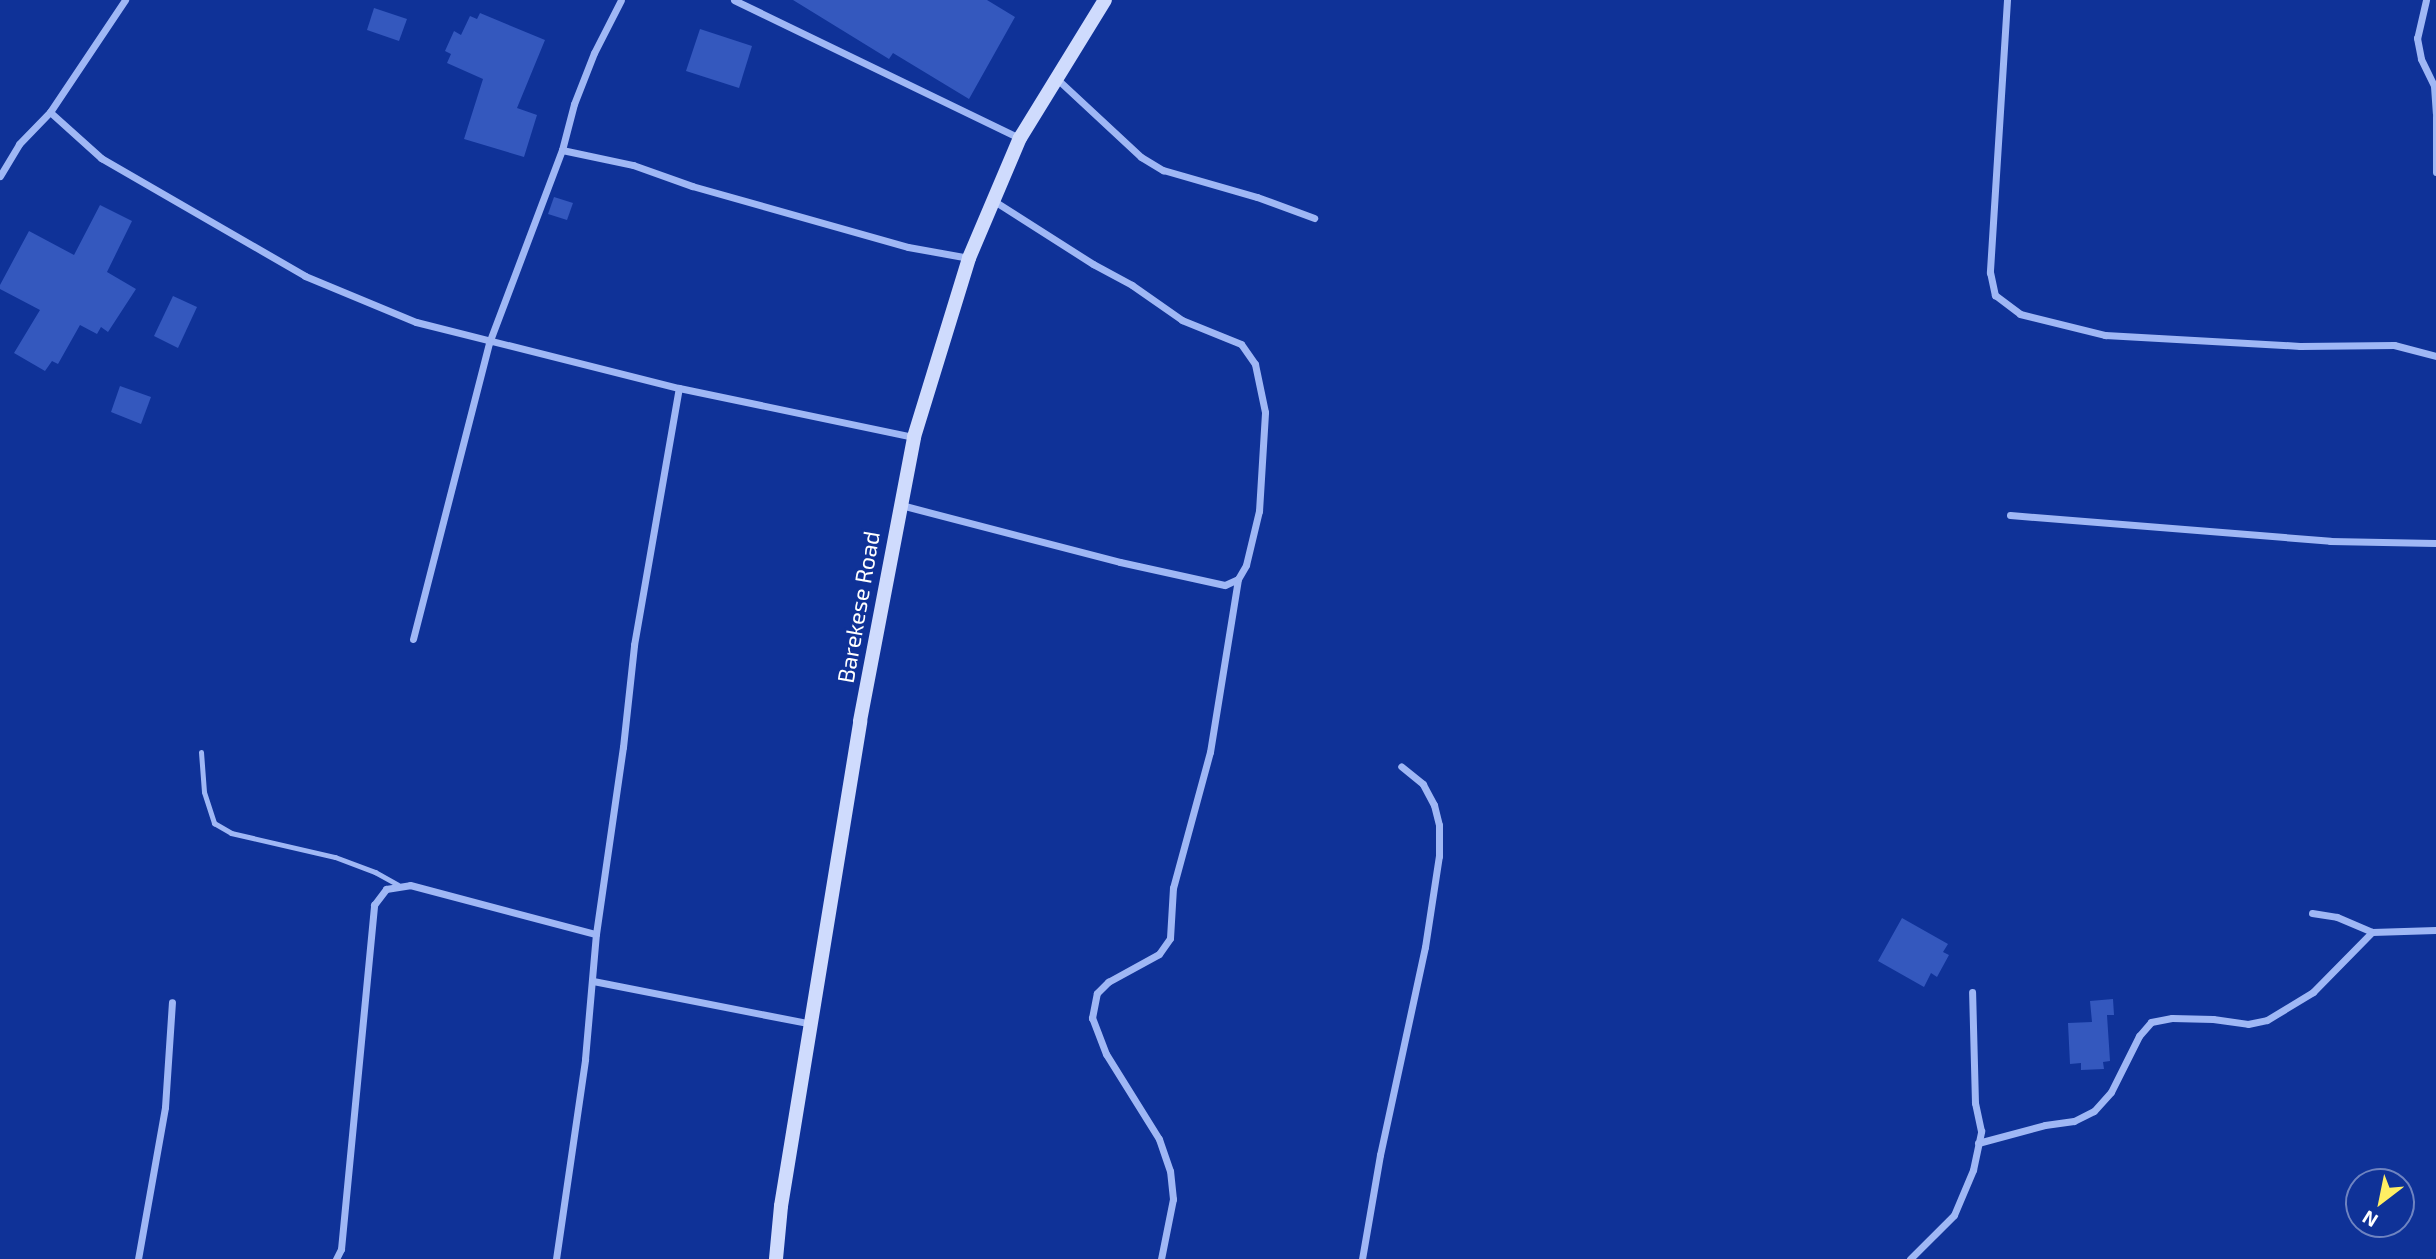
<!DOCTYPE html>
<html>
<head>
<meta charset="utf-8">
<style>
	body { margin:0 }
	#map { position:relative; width:2436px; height:1259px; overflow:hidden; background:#0f3298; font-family:"Exo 2",sans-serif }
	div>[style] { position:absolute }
	.building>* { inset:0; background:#3458be }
	.service>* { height:5px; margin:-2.5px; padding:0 2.5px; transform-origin:2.5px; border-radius:2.5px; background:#9fb7f5 }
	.minor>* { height:7px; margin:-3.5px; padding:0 3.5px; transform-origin:3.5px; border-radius:3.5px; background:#9fb7f5 }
	.secondary>* { height:14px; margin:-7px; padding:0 7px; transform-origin:7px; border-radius:7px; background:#cfdbfd }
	span { translate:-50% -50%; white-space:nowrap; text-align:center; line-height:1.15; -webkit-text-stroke:5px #0f3298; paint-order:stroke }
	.street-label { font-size:23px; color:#fff }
	.north { position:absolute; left:2345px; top:1168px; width:70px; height:70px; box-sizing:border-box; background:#0f3298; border:2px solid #6f84c1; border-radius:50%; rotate:212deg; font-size:19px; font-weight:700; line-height:28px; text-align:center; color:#fff }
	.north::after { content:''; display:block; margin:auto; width:24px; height:32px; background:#ffee63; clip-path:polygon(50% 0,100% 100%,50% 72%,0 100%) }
</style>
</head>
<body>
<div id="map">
	<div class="building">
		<i style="clip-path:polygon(793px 0,987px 0,1015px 17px,969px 99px,893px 53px,889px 59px)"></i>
		<i style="clip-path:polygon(374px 8px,407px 19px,399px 41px,367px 30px)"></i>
		<i style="clip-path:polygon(480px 13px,545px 40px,517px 108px,537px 115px,524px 157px,464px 139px,483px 79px,447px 63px,451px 54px,445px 51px,454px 31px,461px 35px,470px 16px,477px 19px)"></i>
		<i style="clip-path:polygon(700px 29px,752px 46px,739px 88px,686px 71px)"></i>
		<i style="clip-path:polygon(554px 197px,573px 203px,567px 220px,548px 214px)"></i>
		<i style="clip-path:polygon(100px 205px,132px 221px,107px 272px,136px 289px,108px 332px,101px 327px,97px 334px,80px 325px,58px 364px,52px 361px,45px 371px,14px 353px,40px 310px,0 289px,0 285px,29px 231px,74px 255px)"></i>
		<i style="clip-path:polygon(173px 296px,197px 307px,178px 348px,154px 336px)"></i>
		<i style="clip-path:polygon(120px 386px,151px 397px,141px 424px,111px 412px)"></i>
		<i style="clip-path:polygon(1902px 918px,1948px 944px,1943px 952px,1949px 955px,1937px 977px,1931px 973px,1924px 987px,1878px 961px)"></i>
		<i style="clip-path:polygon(2113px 999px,2114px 1015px,2107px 1015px,2110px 1061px,2103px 1062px,2104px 1069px,2081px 1070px,2081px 1063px,2070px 1064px,2068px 1023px,2092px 1022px,2090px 1001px)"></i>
	</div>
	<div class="service">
		<i style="left:201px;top:752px;width:40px;rotate:85.7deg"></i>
		<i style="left:204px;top:792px;width:33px;rotate:72deg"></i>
		<i style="left:214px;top:823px;width:20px;rotate:30deg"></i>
		<i style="left:231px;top:833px;width:107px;rotate:13deg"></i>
		<i style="left:335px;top:857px;width:43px;rotate:20.6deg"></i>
		<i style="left:375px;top:872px;width:26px;rotate:29deg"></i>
	</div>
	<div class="minor">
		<i style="left:734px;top:0;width:317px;rotate:25.8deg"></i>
		<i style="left:2007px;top:0;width:273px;rotate:93.6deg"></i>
		<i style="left:1990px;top:272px;width:24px;rotate:78deg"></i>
		<i style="left:1995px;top:295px;width:31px;rotate:37deg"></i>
		<i style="left:2020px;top:314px;width:88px;rotate:13.9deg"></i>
		<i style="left:2105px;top:335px;width:195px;rotate:3.2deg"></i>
		<i style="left:2300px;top:346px;width:94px;rotate:-0.6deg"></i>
		<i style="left:2394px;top:345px;width:43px;rotate:14.7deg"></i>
		<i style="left:2426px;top:0;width:39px;rotate:103deg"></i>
		<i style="left:2417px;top:38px;width:21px;rotate:79deg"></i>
		<i style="left:2421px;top:59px;width:30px;rotate:64deg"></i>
		<i style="left:2434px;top:86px;width:27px;rotate:86deg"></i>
		<i style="left:1056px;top:78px;width:116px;rotate:42.9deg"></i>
		<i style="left:1141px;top:157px;width:26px;rotate:31deg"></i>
		<i style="left:1163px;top:170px;width:98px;rotate:16deg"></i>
		<i style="left:1257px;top:197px;width:61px;rotate:20.2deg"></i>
		<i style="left:50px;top:112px;width:69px;rotate:42deg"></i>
		<i style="left:101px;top:158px;width:236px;rotate:30deg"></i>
		<i style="left:305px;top:276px;width:120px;rotate:22.5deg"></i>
		<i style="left:416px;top:322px;width:271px;rotate:14.1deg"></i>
		<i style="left:679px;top:388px;width:240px;rotate:11.8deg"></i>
		<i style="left:2436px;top:116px;width:56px;rotate:90deg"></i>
		<i style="left:562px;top:150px;width:73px;rotate:11.9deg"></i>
		<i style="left:633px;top:165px;width:63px;rotate:19.6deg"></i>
		<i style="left:692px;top:186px;width:224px;rotate:15.8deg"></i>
		<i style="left:908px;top:247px;width:62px;rotate:10.2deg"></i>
		<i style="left:0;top:176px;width:37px;rotate:-59deg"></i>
		<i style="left:19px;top:144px;width:45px;rotate:-45.9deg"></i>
		<i style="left:50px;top:112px;width:135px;rotate:-56.2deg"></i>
		<i style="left:901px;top:505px;width:226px;rotate:14.6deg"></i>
		<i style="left:1120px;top:562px;width:107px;rotate:12.4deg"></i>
		<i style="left:1225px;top:585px;width:14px;rotate:-25deg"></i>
		<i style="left:1238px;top:579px;width:16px;rotate:-60deg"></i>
		<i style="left:1246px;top:565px;width:56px;rotate:-76.5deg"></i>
		<i style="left:1259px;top:511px;width:99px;rotate:-86.5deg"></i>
		<i style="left:1265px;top:412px;width:49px;rotate:-101.8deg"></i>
		<i style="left:1255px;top:364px;width:24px;rotate:-125deg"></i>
		<i style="left:1241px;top:344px;width:64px;rotate:-157.9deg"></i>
		<i style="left:1182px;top:320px;width:61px;rotate:-145deg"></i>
		<i style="left:1132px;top:285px;width:44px;rotate:-151.7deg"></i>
		<i style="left:1093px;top:264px;width:117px;rotate:-147.5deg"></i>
		<i style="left:2010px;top:515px;width:321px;rotate:4.6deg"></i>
		<i style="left:2330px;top:541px;width:106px;rotate:1.1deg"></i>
		<i style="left:413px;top:639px;width:306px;rotate:-75.6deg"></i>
		<i style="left:489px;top:343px;width:206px;rotate:-69.3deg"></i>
		<i style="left:562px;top:150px;width:48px;rotate:-75.4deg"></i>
		<i style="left:574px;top:104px;width:55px;rotate:-68.6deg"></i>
		<i style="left:594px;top:53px;width:59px;rotate:-63deg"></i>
		<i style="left:2312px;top:913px;width:25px;rotate:9deg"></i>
		<i style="left:2337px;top:917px;width:38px;rotate:23deg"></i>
		<i style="left:2372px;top:932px;width:64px;rotate:-1.8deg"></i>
		<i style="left:593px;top:981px;width:223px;rotate:11.1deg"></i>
		<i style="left:1978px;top:1143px;width:69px;rotate:-15deg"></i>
		<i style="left:2045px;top:1125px;width:29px;rotate:-8deg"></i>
		<i style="left:2074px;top:1121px;width:22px;rotate:-27deg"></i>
		<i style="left:2094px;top:1111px;width:25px;rotate:-48deg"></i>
		<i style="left:2111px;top:1092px;width:63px;rotate:-63.4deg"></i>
		<i style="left:2139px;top:1036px;width:18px;rotate:-49deg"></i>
		<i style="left:2151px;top:1022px;width:21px;rotate:-11deg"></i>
		<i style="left:2172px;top:1018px;width:41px;rotate:1.4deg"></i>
		<i style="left:2213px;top:1019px;width:35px;rotate:8deg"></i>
		<i style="left:2248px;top:1024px;width:19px;rotate:-12deg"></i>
		<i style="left:2267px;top:1020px;width:54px;rotate:-31.3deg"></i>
		<i style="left:2313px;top:992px;width:84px;rotate:-45.5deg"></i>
		<i style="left:138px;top:1259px;width:154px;rotate:-79.9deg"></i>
		<i style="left:165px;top:1107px;width:105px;rotate:-86.2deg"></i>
		<i style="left:336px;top:1259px;width:11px;rotate:-63deg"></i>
		<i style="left:341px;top:1249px;width:346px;rotate:-84.5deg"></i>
		<i style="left:374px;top:905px;width:20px;rotate:-53deg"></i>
		<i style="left:386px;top:889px;width:24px;rotate:-9deg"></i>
		<i style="left:410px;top:885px;width:192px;rotate:14.8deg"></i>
		<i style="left:556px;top:1259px;width:202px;rotate:-81.7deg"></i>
		<i style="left:585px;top:1059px;width:125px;rotate:-85deg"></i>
		<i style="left:596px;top:934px;width:189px;rotate:-81.8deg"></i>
		<i style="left:623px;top:747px;width:103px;rotate:-83.8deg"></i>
		<i style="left:634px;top:645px;width:261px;rotate:-80.1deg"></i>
		<i style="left:1161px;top:1259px;width:61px;rotate:-78.7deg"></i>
		<i style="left:1173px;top:1199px;width:28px;rotate:-96deg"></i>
		<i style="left:1170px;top:1171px;width:34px;rotate:-109deg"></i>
		<i style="left:1159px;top:1139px;width:100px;rotate:-121.9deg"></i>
		<i style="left:1106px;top:1054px;width:39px;rotate:-111deg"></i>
		<i style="left:1092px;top:1018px;width:25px;rotate:-79deg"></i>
		<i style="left:1097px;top:993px;width:16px;rotate:-45deg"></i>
		<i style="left:1108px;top:982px;width:58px;rotate:-28.8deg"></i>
		<i style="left:1159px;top:954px;width:19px;rotate:-55deg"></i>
		<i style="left:1170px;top:938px;width:50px;rotate:-86.6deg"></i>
		<i style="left:1173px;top:888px;width:141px;rotate:-74.8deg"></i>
		<i style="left:1210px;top:752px;width:175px;rotate:-80.8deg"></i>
		<i style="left:1362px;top:1259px;width:106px;rotate:-80.2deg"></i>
		<i style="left:1380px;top:1155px;width:213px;rotate:-77.8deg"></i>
		<i style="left:1425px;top:947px;width:92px;rotate:-81.3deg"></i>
		<i style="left:1439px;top:856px;width:31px;rotate:-90deg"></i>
		<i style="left:1439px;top:825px;width:21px;rotate:-104deg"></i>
		<i style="left:1434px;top:805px;width:24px;rotate:-118deg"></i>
		<i style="left:1423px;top:784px;width:28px;rotate:-141deg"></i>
		<i style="left:1910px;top:1259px;width:62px;rotate:-45deg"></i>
		<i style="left:1954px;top:1215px;width:49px;rotate:-67.1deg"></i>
		<i style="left:1973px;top:1170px;width:40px;rotate:-78deg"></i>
		<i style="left:1981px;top:1131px;width:29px;rotate:-102deg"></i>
		<i style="left:1975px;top:1103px;width:111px;rotate:-91.5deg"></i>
	</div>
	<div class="secondary">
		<i style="left:776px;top:1259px;width:53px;rotate:-84.6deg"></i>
		<i style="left:781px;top:1206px;width:491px;rotate:-80.7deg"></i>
		<i style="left:860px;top:721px;width:289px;rotate:-79.2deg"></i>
		<i style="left:914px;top:437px;width:187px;rotate:-72.9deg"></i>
		<i style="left:969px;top:258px;width:130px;rotate:-67deg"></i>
		<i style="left:1020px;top:138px;width:162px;rotate:-58.4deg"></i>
	</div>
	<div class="street-label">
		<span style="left:858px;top:607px;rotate:-80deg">Barekese Road</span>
	</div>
	<div class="north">N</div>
</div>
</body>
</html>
